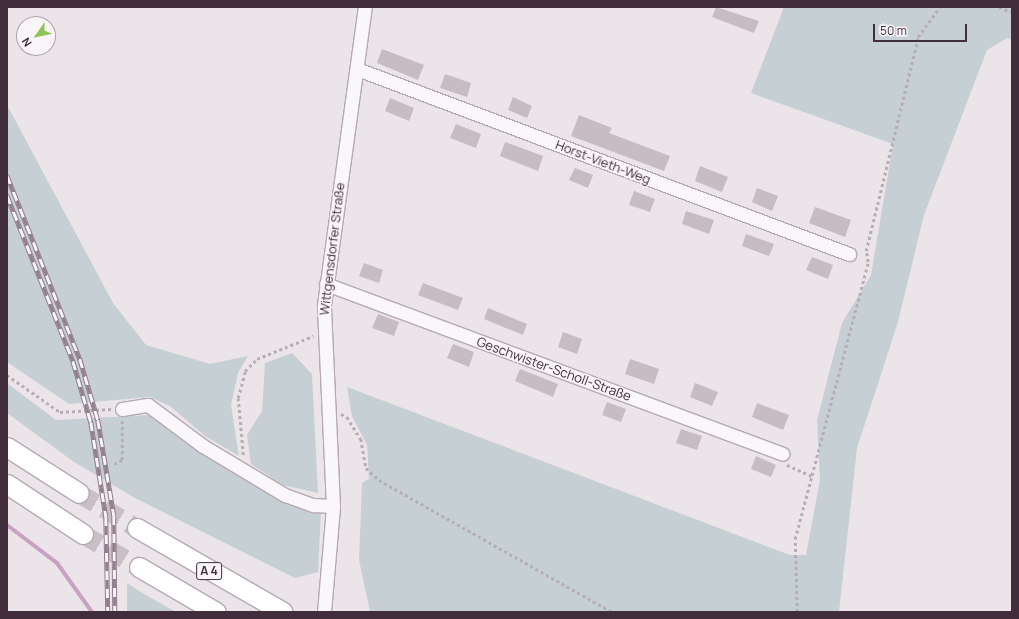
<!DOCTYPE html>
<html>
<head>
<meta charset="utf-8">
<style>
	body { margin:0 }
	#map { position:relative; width:1019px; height:619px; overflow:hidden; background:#ebe4e9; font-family:Manrope,sans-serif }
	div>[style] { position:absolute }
	.green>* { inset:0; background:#c6cfd4 }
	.stream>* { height:4px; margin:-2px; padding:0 2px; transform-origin:2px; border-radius:2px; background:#c8a2c2 }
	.building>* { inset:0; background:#c7bcc4 }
	.highway-tunnel>* { height:19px; margin-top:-9.5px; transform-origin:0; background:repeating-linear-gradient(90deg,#c9bfc6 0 19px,transparent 0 29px) }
	.path>* { height:2.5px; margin-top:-1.25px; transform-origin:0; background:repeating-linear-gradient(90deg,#b7aeb5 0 3px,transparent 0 6px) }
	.roads { filter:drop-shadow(1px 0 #b5a9b2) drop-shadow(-1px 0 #b5a9b2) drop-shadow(0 1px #b5a9b2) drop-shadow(0 -1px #b5a9b2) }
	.minor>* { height:13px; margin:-6.5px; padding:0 6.5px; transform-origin:6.5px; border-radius:6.5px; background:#f9f7f9 }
	.highway>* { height:19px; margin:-9.5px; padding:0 9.5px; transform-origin:9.5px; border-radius:9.5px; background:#fff }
	.rail>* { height:4.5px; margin-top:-2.25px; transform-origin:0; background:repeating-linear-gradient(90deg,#f8f4f7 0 9px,#937f8e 0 18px); box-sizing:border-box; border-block:1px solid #937f8e }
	span { translate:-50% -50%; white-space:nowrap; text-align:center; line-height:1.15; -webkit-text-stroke:3px #f8f4f7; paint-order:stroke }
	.shield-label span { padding:1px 3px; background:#f8f4f7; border:1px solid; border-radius:3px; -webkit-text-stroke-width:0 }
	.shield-label { font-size:12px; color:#422d3c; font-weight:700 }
	.street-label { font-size:13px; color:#422d3c }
	.frame { position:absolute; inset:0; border:8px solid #422d3c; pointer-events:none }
	.north { position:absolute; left:16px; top:16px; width:40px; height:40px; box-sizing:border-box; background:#f8f4f7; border:1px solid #afa4ac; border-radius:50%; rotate:237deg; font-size:11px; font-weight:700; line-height:16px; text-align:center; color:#422d3c }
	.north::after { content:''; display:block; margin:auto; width:14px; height:18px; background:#8fc554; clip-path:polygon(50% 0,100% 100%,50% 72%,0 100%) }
	.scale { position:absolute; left:873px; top:24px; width:94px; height:18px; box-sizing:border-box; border:2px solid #422d3c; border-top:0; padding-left:5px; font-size:12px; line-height:14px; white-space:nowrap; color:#422d3c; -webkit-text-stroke:3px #f8f4f7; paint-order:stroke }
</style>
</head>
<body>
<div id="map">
	<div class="green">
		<i style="clip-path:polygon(784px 7px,1012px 7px,1012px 40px,1007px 38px,987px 50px,924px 215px,898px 322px,857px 448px,839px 612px,370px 612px,359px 560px,362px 483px,369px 479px,367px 445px,352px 416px,347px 387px,790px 555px,806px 555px,820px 480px,817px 420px,842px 323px,871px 275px,893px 144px,751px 93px)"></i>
		<i style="clip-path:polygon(7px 105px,113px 303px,146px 345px,210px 364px,248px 356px,238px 373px,231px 405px,239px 456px,205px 436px,170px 406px,150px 397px,69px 404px,7px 362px)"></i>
		<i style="clip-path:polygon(292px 353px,312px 374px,318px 493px,283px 485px,251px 464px,247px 435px,262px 411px,265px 363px)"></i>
		<i style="clip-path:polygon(7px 383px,56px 420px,150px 415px,166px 424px,202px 454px,280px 501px,321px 511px,318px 572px,295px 578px,135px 498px,74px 462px,7px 413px)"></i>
		<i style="clip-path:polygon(127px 583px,144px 594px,176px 612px,127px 612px)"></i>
	</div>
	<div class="stream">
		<i style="left:7px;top:525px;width:63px;rotate:37.2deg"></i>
		<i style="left:57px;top:563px;width:60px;rotate:54.5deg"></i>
	</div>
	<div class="building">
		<i style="clip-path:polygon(716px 7px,759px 21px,754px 33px,712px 17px)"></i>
		<i style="clip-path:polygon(382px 49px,424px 65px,418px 80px,377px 63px)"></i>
		<i style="clip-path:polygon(445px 74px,471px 83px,467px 97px,440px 88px)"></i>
		<i style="clip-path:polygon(513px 97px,532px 106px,527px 118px,508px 110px)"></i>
		<i style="clip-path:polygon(390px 98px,414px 108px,409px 121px,385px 111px)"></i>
		<i style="clip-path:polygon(579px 115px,612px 128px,609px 133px,670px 156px,664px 171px,571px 136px)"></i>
		<i style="clip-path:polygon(456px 124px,481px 134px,476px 148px,450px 138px)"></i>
		<i style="clip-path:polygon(505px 142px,543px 156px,538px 171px,500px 156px)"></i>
		<i style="clip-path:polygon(700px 166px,728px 177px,722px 192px,695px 181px)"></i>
		<i style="clip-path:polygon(575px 168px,593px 175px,588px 188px,569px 180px)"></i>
		<i style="clip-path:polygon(757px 188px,778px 196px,772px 211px,752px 202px)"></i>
		<i style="clip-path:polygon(634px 191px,655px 199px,650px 212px,629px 205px)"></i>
		<i style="clip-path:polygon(815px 207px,851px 220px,845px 237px,809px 223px)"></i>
		<i style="clip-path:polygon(686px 211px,714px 220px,709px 234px,682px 224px)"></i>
		<i style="clip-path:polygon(746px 234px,774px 244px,769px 256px,742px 246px)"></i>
		<i style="clip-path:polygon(812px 257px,833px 265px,828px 279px,806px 270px)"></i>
		<i style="clip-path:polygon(364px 263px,383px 270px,379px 283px,359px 276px)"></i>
		<i style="clip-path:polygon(423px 283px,463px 298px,458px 310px,418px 295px)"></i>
		<i style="clip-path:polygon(488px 308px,527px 324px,523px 335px,484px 319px)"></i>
		<i style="clip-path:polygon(378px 314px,399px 322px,394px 336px,372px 328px)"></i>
		<i style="clip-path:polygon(563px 332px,582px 339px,577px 354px,558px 347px)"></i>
		<i style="clip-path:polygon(453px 344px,474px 352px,469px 367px,447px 358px)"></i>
		<i style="clip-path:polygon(630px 359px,659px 369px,654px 384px,625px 374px)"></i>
		<i style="clip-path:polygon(520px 369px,558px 384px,553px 397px,515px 381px)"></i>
		<i style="clip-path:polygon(695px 383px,718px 392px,712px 406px,690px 397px)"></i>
		<i style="clip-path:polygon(607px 402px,626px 409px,621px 422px,602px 415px)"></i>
		<i style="clip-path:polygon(757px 403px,789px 415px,783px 430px,752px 417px)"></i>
		<i style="clip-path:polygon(681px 429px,702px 436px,697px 450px,676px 443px)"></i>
		<i style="clip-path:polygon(756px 456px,776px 465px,771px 477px,751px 469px)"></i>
	</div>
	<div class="highway-tunnel">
		<i style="left:79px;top:493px;width:68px;rotate:31.1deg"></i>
		<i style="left:83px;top:534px;width:65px;rotate:30.5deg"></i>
	</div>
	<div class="path">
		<i style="left:999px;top:7px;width:14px;rotate:21deg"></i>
		<i style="left:7px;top:375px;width:65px;rotate:34.9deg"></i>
		<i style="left:60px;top:412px;width:51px;rotate:-3.4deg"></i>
		<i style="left:341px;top:414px;width:7px;rotate:27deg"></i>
		<i style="left:347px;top:417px;width:26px;rotate:58deg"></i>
		<i style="left:361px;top:439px;width:29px;rotate:80deg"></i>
		<i style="left:366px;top:468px;width:18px;rotate:43deg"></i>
		<i style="left:379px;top:480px;width:268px;rotate:29.5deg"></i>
		<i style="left:243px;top:455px;width:57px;rotate:-95deg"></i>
		<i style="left:238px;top:398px;width:28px;rotate:-75deg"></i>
		<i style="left:245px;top:371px;width:17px;rotate:-45deg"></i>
		<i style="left:257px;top:359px;width:61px;rotate:-22.3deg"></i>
		<i style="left:114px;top:464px;width:9px;rotate:-27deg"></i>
		<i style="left:122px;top:460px;width:39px;rotate:-90deg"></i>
		<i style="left:787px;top:465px;width:27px;rotate:24deg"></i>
		<i style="left:797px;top:612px;width:73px;rotate:-91.6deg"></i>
		<i style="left:795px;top:539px;width:286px;rotate:-75.2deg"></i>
		<i style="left:868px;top:262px;width:11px;rotate:-100deg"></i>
		<i style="left:866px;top:251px;width:220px;rotate:-76.3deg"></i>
		<i style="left:918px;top:37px;width:37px;rotate:-54deg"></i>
	</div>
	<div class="roads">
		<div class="minor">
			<i style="left:357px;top:69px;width:526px;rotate:20.61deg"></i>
			<i style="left:326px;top:284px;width:487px;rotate:20.4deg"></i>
			<i style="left:122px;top:409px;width:26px;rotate:-9deg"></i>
			<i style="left:148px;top:405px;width:69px;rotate:36.7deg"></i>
			<i style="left:203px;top:446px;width:96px;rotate:30.9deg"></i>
			<i style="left:285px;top:495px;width:30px;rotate:20deg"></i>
			<i style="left:313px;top:505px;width:20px;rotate:3deg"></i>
			<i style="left:324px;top:612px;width:106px;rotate:-85.1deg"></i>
			<i style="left:333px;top:506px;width:201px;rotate:-92.6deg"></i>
			<i style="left:324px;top:305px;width:301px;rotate:-82.2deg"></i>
		</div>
		<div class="highway">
			<i style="left:7px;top:447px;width:85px;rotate:32.6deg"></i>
			<i style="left:7px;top:484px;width:91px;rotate:33.3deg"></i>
			<i style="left:137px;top:528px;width:168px;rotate:29.9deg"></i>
			<i style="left:139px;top:567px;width:89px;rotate:30.3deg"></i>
		</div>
	</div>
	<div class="rail">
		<i style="left:7px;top:175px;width:198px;rotate:68.4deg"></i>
		<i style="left:80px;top:359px;width:64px;rotate:73.6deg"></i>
		<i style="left:98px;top:420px;width:97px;rotate:80.5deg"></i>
		<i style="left:114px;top:516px;width:96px;rotate:89.4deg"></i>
		<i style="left:7px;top:195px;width:179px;rotate:68.3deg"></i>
		<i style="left:73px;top:361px;width:64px;rotate:73.6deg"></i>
		<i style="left:91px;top:422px;width:96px;rotate:81deg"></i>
		<i style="left:106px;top:517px;width:95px;rotate:88.8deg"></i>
	</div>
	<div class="shield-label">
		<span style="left:209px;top:571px">A 4</span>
	</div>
	<div class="street-label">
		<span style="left:603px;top:162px;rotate:21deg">Horst-Vieth-Weg</span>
		<span style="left:332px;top:249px;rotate:-83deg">Wittgensdorfer Straße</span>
		<span style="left:554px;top:369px;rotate:20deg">Geschwister-Scholl-Straße</span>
	</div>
	<div class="frame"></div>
	<div class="north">N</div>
	<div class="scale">50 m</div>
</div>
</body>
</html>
